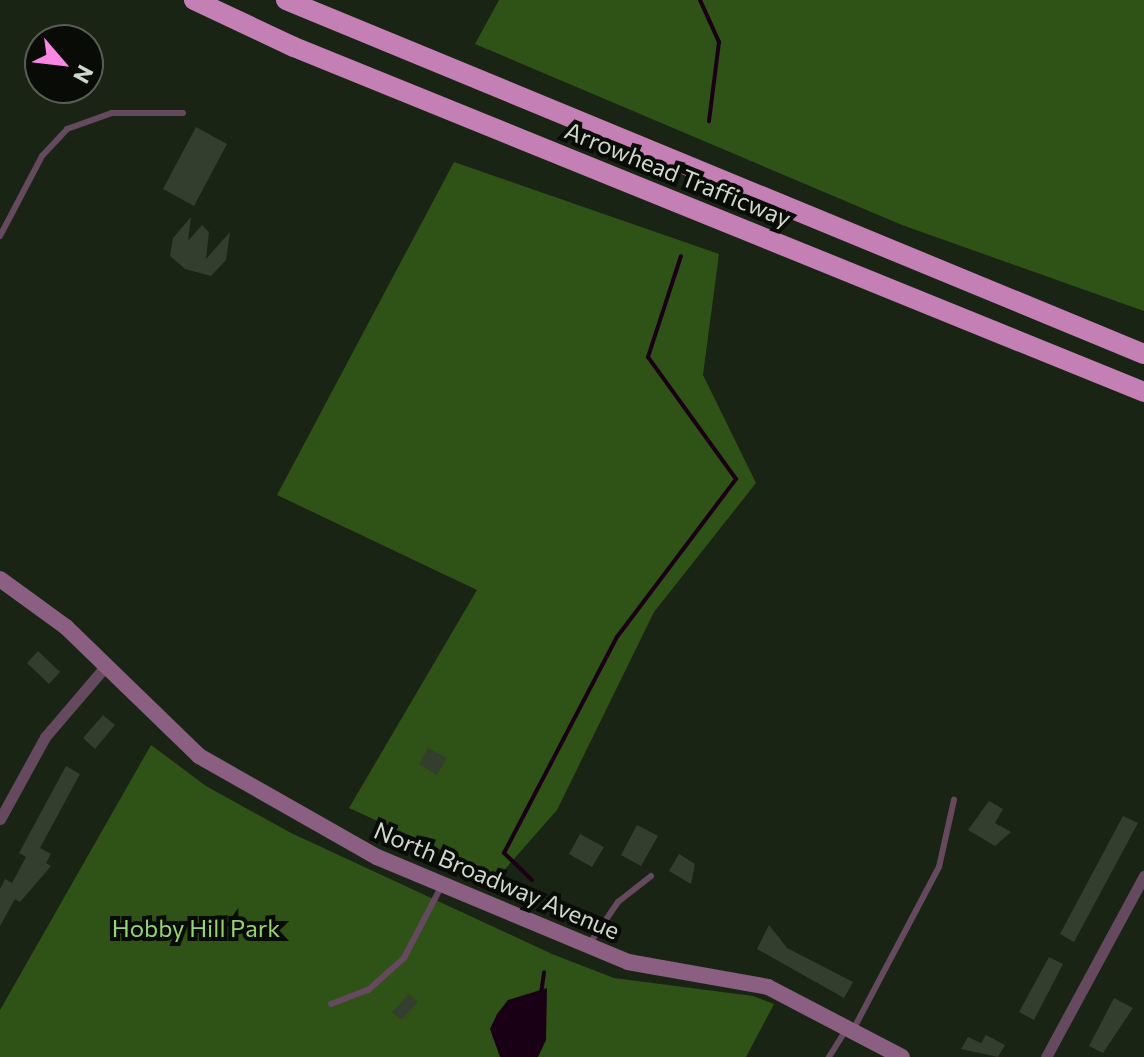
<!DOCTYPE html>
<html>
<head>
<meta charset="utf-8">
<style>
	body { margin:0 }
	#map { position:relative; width:1144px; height:1057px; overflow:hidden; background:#1a2415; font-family:Commissioner,sans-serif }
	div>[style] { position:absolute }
	.green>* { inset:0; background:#2f5216 }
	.water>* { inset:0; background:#190015 }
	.stream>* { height:4px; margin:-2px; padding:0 2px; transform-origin:2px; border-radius:2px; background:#190015 }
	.building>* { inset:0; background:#343e2e }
	.lane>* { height:6px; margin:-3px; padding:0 3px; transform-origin:3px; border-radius:3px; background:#65495e }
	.street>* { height:11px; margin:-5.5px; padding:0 5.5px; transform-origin:5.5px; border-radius:5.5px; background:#65495e }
	.secondary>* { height:16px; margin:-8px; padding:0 8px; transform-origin:8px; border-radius:8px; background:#8b5f81 }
	.highway>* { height:20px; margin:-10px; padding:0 10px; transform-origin:10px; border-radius:10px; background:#c480b5 }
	span { translate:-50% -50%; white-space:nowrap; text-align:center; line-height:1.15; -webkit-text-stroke:8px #080b06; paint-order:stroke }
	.street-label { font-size:24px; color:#d0d7cd }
	.park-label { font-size:24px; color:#97d274 }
	.north { position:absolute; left:24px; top:24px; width:80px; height:80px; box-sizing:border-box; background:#080b06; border:2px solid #585d56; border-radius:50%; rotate:118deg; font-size:22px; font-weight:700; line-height:32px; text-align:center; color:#d0d7cd }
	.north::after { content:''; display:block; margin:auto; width:28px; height:36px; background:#fb87e5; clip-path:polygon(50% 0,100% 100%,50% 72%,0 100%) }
</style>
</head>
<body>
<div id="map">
	<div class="green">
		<i style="clip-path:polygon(499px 0,1144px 0,1144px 311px,902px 225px,475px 44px)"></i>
		<i style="clip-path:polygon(454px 162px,719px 254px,703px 375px,756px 483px,654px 612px,557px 810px,499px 876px,349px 808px,477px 590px,277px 495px)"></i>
		<i style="clip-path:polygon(151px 745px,206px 786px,291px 833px,552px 954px,614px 978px,753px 996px,774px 1004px,746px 1057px,0 1057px,0 1010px)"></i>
	</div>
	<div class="water">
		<i style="clip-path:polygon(547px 988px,546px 1040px,538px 1057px,500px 1057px,490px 1029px,497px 1014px,508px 1000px)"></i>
	</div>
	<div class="stream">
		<i style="left:700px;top:0;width:46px;rotate:65.7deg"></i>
		<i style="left:719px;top:42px;width:80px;rotate:97.2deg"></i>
		<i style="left:532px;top:880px;width:39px;rotate:-136deg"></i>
		<i style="left:504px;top:853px;width:244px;rotate:-62.4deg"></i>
		<i style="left:617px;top:637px;width:198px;rotate:-53deg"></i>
		<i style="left:736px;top:479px;width:150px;rotate:-125.8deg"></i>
		<i style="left:648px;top:357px;width:106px;rotate:-71.9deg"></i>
		<i style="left:541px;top:994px;width:22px;rotate:-82deg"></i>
	</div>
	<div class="building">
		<i style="clip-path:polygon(196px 127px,227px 144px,194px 206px,163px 189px)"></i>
		<i style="clip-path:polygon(191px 217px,188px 241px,202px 225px,209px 232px,206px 259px,230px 232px,226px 260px,211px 276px,185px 269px,170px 256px,173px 238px)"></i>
		<i style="clip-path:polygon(38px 651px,60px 672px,49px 684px,27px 663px)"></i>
		<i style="clip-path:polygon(103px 715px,115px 725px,95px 749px,83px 738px)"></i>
		<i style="clip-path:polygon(428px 748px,447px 758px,437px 775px,419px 764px)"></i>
		<i style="clip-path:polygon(66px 766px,80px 774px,40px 848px,51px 854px,46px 863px,51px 866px,20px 902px,15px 899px,0 926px,0 889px,5px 879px,12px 883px,26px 857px,19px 853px)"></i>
		<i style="clip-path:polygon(989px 801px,1003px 809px,995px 823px,1011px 832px,995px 846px,968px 830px)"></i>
		<i style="clip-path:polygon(1123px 816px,1138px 823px,1074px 942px,1060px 934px)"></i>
		<i style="clip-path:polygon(637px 825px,658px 836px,641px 866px,621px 855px)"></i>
		<i style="clip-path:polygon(580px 834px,604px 847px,592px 867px,569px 854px)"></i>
		<i style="clip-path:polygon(679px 854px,695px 864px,691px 884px,669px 871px)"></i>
		<i style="clip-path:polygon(769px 925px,787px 948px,853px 982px,844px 998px,757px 949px)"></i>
		<i style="clip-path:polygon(1049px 957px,1063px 964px,1034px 1020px,1019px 1012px)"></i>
		<i style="clip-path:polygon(409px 994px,418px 1002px,401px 1020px,392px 1012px)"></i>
		<i style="clip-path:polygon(1114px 998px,1133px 1008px,1103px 1053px,1089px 1046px)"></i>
		<i style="clip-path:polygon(986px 1035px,1005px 1045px,998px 1057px,961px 1049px,968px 1037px,981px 1043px)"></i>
	</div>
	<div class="lane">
		<i style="left:0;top:236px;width:90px;rotate:-62.3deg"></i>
		<i style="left:42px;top:156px;width:37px;rotate:-47deg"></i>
		<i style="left:67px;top:129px;width:48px;rotate:-19.6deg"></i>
		<i style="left:112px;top:113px;width:71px"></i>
		<i style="left:590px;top:943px;width:50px;rotate:-55.7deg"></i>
		<i style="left:618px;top:902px;width:42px;rotate:-38.2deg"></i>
		<i style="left:331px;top:1004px;width:40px;rotate:-21deg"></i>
		<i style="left:368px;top:990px;width:48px;rotate:-41.6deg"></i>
		<i style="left:404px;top:958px;width:80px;rotate:-62.5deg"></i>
		<i style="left:853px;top:1030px;width:184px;rotate:-62.2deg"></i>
		<i style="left:939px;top:867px;width:69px;rotate:-77.4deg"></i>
		<i style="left:829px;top:1057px;width:32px;rotate:-58deg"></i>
	</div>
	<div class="street">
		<i style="left:0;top:819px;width:94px;rotate:-61.2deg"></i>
		<i style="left:45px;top:737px;width:89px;rotate:-49.5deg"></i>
		<i style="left:1046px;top:1057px;width:206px;rotate:-61.6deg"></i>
	</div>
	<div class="secondary">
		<i style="left:0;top:579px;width:82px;rotate:36deg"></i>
		<i style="left:66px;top:627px;width:185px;rotate:44.1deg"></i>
		<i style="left:199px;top:756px;width:205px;rotate:29.6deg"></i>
		<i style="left:377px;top:857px;width:272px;rotate:22.7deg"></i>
		<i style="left:628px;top:962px;width:142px;rotate:10.1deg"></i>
		<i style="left:768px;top:987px;width:151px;rotate:27.6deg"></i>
	</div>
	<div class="highway">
		<i style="left:194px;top:0;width:110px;rotate:25.2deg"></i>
		<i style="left:294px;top:47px;width:917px;rotate:22.09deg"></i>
		<i style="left:286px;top:0;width:928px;rotate:22.42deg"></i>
	</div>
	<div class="street-label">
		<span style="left:678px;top:174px;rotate:22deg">Arrowhead Trafficway</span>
		<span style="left:497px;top:880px;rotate:23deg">North Broadway Avenue</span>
	</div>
	<div class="park-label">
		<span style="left:196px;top:928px">Hobby Hill Park</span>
	</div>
	<div class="north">N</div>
</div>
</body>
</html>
